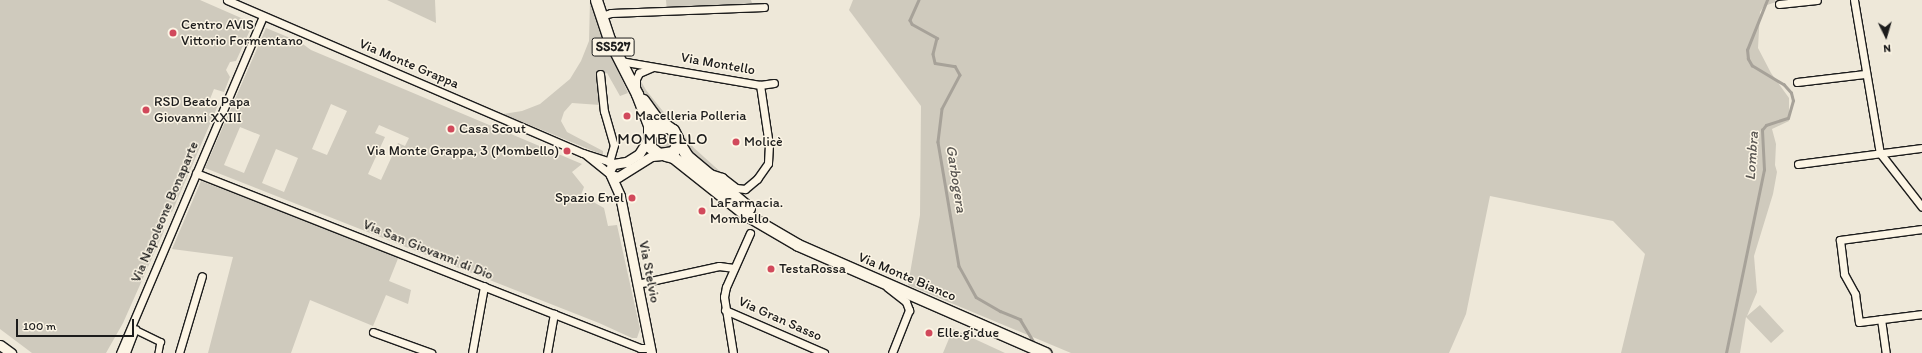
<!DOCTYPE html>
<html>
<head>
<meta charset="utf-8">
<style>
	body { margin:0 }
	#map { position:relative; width:1922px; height:353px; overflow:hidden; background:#eee8d9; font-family:Itim,sans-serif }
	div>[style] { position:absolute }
	.green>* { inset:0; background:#cfcabd }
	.round { border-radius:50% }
	.stream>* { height:2.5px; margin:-1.25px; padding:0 1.25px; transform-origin:1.25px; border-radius:1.25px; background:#a7a299 }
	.roads { filter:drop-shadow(1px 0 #1c1c1c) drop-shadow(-1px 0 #1c1c1c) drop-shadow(0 1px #1c1c1c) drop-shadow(0 -1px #1c1c1c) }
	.pedestrian>* { height:5.5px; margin:-2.75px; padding:0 2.75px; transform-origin:2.75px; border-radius:2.75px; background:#fcf5e5 }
	.minor>* { height:7px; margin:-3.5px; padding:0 3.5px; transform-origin:3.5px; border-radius:3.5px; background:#fcf5e5 }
	.tertiary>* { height:9px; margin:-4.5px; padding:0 4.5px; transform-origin:4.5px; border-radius:4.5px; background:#fcf5e5 }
	.primary>* { height:11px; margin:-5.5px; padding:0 5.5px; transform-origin:5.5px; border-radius:5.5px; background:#fcf5e5 }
	.dots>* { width:11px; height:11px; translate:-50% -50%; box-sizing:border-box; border:2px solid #fcf5e5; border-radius:50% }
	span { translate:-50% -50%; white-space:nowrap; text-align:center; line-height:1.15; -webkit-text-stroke:3px #fcf5e5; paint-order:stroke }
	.shield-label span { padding:1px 3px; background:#fcf5e5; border:1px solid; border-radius:3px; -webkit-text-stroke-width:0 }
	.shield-label { font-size:13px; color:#1c1c1c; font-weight:700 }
	.poi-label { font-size:14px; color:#1c1c1c }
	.left { translate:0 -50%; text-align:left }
	.right { translate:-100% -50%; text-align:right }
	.street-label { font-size:14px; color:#1c1c1c }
	.water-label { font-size:15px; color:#5b5854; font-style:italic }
	.quarter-label { font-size:16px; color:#1c1c1c; letter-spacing:1px }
	.north { position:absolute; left:1866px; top:16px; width:40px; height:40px; -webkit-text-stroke:3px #fcf5e5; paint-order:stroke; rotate:175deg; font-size:11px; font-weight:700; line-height:16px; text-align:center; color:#1c1c1c }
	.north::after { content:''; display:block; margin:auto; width:14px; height:18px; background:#1c1c1c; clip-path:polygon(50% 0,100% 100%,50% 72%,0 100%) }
	.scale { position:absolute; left:16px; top:319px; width:118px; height:18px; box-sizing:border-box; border:2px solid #1c1c1c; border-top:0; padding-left:5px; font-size:12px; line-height:14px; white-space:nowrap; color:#1c1c1c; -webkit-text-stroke:3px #fcf5e5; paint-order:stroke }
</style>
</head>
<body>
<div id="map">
	<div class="green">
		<i style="clip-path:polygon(0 0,200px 0,248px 21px,252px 26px,236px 61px,230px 62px,226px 70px,230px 77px,224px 92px,214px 89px,210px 99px,219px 103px,172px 212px,163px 216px,161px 220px,164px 231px,123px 323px,106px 353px,32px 353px,0 329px)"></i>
		<i style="clip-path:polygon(387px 0,435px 0,436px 23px)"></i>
		<i style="clip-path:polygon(590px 0,604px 40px,628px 93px,620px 96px,607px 73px,602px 75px,600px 105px,572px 103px,564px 112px,561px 121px,567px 132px,603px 151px,603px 155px,503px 114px,522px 111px,540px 104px,570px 79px,581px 61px,589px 41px)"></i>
		<i style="clip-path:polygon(666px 0,751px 0,752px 3px,667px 11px)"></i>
		<i style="clip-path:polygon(853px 0,1775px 0,1776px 2px,1764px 6px,1760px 12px,1758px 48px,1771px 73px,1789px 98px,1789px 121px,1772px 129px,1776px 144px,1775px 165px,1777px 172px,1773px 194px,1754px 256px,1757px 292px,1747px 316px,1760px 305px,1784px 331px,1771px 343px,1746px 317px,1740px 353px,1621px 353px,1645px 254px,1613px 221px,1490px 196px,1466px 314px,1449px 353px,1071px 353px,908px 285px,920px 215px,921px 106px,849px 10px)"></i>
		<i style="clip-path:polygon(evenodd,266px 28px,300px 42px,311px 50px,582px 164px,572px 172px,584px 187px,581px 195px,604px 208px,608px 226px,617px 225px,640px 329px,637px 338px,632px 338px,599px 323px,205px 168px,266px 28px,331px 104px,347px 111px,327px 155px,312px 149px,331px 104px,266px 28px,379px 125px,409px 138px,405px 146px,398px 143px,381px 180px,368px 174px,385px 137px,375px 133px,379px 125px,266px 28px,240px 127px,260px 135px,244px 173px,224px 165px,240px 127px,266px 28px,276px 149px,298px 158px,284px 192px,262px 183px,276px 149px)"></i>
		<i style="clip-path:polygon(639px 78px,646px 90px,674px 125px,656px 113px,640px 87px)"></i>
		<i style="clip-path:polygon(680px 131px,694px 148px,734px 184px,709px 169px,685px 149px)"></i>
		<i class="round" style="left:655px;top:133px;width:16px;height:16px"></i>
		<i style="clip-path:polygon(201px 181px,399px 256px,389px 281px,411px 290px,408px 304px,386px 295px,373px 326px,310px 300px,291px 353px,208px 353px,233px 257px,172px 249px)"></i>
		<i style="clip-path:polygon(953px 329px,1005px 353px,943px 353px)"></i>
	</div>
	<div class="stream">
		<i style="left:919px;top:0;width:22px;rotate:114deg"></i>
		<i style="left:910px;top:20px;width:4px;rotate:63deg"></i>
		<i style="left:912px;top:24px;width:29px;rotate:29deg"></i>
		<i style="left:937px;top:38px;width:16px;rotate:104deg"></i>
		<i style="left:933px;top:54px;width:9px;rotate:77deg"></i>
		<i style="left:935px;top:63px;width:20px;rotate:9deg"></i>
		<i style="left:955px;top:66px;width:10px;rotate:61deg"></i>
		<i style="left:960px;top:75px;width:38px;rotate:118deg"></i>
		<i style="left:942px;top:109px;width:33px;rotate:97deg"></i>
		<i style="left:938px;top:142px;width:126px;rotate:80.4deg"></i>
		<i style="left:959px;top:266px;width:35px;rotate:61deg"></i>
		<i style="left:976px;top:297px;width:28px;rotate:30deg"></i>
		<i style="left:1000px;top:311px;width:22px;rotate:22deg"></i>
		<i style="left:1020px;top:319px;width:26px;rotate:59deg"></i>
		<i style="left:1726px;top:353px;width:187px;rotate:-78.3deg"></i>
		<i style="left:1764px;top:170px;width:40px;rotate:-92.9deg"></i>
		<i style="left:1762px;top:130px;width:6px;rotate:-51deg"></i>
		<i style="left:1766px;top:125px;width:23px;rotate:-18deg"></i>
		<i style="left:1788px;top:118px;width:18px;rotate:-74deg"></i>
		<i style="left:1793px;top:101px;width:8px;rotate:-104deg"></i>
		<i style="left:1791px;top:93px;width:11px;rotate:-131deg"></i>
		<i style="left:1784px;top:85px;width:37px;rotate:-149deg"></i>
		<i style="left:1752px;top:66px;width:8px;rotate:-120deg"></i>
		<i style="left:1748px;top:59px;width:9px;rotate:-96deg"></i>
		<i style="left:1747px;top:50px;width:54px;rotate:-68.2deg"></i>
	</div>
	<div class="roads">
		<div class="pedestrian">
			<i style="left:127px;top:353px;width:25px;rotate:-69deg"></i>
			<i style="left:136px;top:330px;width:28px;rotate:26deg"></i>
			<i style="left:161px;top:342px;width:11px;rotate:100deg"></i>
		</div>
		<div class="minor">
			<i style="left:227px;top:0;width:387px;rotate:23.3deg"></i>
			<i style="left:583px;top:153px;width:35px;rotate:18deg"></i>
			<i style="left:1854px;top:0;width:155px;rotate:80.4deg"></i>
			<i style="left:1880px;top:153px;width:68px;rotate:52.1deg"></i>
			<i style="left:1779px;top:4px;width:38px;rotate:-6deg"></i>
			<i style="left:601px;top:16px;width:10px;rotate:-17deg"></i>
			<i style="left:611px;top:13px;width:153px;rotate:-2.2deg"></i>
			<i style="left:620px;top:61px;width:142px;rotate:9.7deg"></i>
			<i style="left:760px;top:85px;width:14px;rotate:-8deg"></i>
			<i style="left:600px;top:74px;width:37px;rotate:84deg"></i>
			<i style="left:604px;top:111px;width:35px;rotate:74deg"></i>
			<i style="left:614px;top:145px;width:18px;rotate:106deg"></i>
			<i style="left:1797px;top:82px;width:68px;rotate:-6.7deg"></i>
			<i style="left:636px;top:87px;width:8px;rotate:-90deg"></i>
			<i style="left:636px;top:79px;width:7px;rotate:-63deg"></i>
			<i style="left:639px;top:73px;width:15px;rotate:-23deg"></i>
			<i style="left:585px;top:154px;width:33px;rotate:39deg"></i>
			<i style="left:1798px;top:164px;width:125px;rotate:-7.4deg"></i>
			<i style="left:196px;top:173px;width:385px;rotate:21.5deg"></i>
			<i style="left:554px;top:314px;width:92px;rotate:21.6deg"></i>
			<i style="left:640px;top:348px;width:10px"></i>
			<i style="left:710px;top:173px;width:13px;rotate:18deg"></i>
			<i style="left:722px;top:177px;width:18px;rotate:38deg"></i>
			<i style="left:736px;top:188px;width:9px;rotate:6deg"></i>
			<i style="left:745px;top:189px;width:16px;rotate:-40deg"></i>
			<i style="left:757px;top:179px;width:19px;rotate:-55deg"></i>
			<i style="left:768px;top:163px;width:18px;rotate:-87deg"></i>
			<i style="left:769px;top:145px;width:61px;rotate:-98.5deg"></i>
			<i style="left:1922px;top:229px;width:83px;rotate:172.4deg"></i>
			<i style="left:1840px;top:240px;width:34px;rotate:83deg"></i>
			<i style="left:1844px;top:274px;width:23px;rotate:61deg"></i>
			<i style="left:1855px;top:294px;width:28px;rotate:82deg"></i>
			<i style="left:1859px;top:322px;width:64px;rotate:-7.2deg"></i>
			<i style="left:637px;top:284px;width:84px;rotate:-12.4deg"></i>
			<i style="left:719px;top:266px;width:15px;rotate:8deg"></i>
			<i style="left:887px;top:287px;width:24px;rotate:38deg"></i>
			<i style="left:906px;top:302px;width:9px;rotate:69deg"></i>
			<i style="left:909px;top:310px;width:46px;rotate:111.6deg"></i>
			<i style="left:725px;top:310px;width:108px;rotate:23.5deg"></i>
			<i style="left:1881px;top:319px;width:34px;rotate:82deg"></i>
			<i style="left:373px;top:332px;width:62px;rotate:19.9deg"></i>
			<i style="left:120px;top:353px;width:366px;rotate:-67deg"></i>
			<i style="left:179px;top:353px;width:80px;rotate:-73.4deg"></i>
			<i style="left:472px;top:353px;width:68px;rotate:-79.8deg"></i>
			<i style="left:547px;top:353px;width:40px;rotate:-80deg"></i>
			<i style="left:733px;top:353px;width:57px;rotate:-99.1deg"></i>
			<i style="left:724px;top:297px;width:10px;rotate:-79deg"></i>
			<i style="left:726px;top:287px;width:59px;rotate:-66deg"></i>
		</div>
		<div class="tertiary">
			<i style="left:649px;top:138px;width:19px;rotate:122deg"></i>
			<i style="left:639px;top:154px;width:15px;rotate:148deg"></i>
			<i style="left:626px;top:162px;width:13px;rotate:171deg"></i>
			<i style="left:613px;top:164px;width:8px;rotate:120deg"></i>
			<i style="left:609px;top:171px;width:27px;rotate:66deg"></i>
			<i style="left:620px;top:196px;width:160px;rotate:78.8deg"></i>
			<i style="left:611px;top:175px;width:7px;rotate:16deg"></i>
			<i style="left:618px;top:177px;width:40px;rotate:-32deg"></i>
			<i style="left:652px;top:156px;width:10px;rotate:-6deg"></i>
			<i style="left:0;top:345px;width:14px;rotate:36deg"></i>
		</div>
		<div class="primary">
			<i style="left:596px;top:0;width:41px;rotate:71.6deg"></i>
			<i style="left:609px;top:39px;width:62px;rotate:63deg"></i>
			<i style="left:637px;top:94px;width:33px;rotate:69deg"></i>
			<i style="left:649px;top:125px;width:13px;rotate:90deg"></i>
			<i style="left:643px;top:100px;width:24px;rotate:54deg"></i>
			<i style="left:657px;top:119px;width:19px;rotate:35deg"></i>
			<i style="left:673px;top:130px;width:9px;rotate:63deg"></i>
			<i style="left:677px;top:138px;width:9px;rotate:96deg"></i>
			<i style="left:676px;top:147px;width:6px;rotate:121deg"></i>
			<i style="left:673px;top:152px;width:14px;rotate:172deg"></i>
			<i style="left:659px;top:154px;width:11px;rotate:-142deg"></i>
			<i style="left:650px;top:147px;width:12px;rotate:-90deg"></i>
			<i style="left:650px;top:135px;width:11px;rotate:-45deg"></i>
			<i style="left:658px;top:127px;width:9px"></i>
			<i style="left:678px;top:141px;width:17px;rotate:59deg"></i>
			<i style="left:687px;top:156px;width:81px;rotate:40deg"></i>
			<i style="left:665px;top:155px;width:8px;rotate:14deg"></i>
			<i style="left:673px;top:157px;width:92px;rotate:38.4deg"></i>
			<i style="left:745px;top:214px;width:61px;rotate:30.3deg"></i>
			<i style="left:798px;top:245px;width:270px;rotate:23.6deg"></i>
		</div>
	</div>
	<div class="dots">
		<i style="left:173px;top:33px;background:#d1495b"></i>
		<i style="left:146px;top:110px;background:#d1495b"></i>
		<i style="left:627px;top:116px;background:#d1495b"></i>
		<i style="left:451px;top:129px;background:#d1495b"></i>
		<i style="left:736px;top:142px;background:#d1495b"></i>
		<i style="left:567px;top:151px;background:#d1495b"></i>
		<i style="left:632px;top:198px;background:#d1495b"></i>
		<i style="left:702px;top:211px;background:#d1495b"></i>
		<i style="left:771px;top:269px;background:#d1495b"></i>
		<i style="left:929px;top:333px;background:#d1495b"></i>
	</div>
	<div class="shield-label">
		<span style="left:613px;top:47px">SS527</span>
	</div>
	<div class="poi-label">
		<span class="left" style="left:181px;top:33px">Centro AVIS<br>Vittorio Formentano</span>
		<span class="left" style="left:154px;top:110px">RSD Beato Papa<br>Giovanni XXIII</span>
		<span class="left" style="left:635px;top:116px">Macelleria Polleria</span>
		<span class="left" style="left:459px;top:129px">Casa Scout</span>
		<span class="left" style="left:744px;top:142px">Molicè</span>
		<span class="right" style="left:559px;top:151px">Via Monte Grappa, 3 (Mombello)</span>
		<span class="right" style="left:624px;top:198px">Spazio Enel</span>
		<span class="left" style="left:710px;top:211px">LaFarmacia.<br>Mombello</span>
		<span class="left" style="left:779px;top:269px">TestaRossa</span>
		<span class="left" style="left:937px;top:333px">Elle.gi.due</span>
	</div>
	<div class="street-label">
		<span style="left:409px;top:64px;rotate:23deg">Via Monte Grappa</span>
		<span style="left:718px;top:64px;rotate:10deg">Via Montello</span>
		<span style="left:165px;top:212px;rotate:-67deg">Via Napoleone Bonaparte</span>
		<span style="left:428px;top:250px;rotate:22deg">Via San Giovanni di Dio</span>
		<span style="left:649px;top:272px;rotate:79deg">Via Stelvio</span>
		<span style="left:907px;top:277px;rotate:23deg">Via Monte Bianco</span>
		<span style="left:780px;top:319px;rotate:24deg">Via Gran Sasso</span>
	</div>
	<div class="water-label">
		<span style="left:1752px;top:156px;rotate:-86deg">Lombra</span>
		<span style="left:956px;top:179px;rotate:81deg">Garbogera</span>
	</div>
	<div class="quarter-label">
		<span style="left:663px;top:139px">MOMBELLO</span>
	</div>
	<div class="north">N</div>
	<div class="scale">100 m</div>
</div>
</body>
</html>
